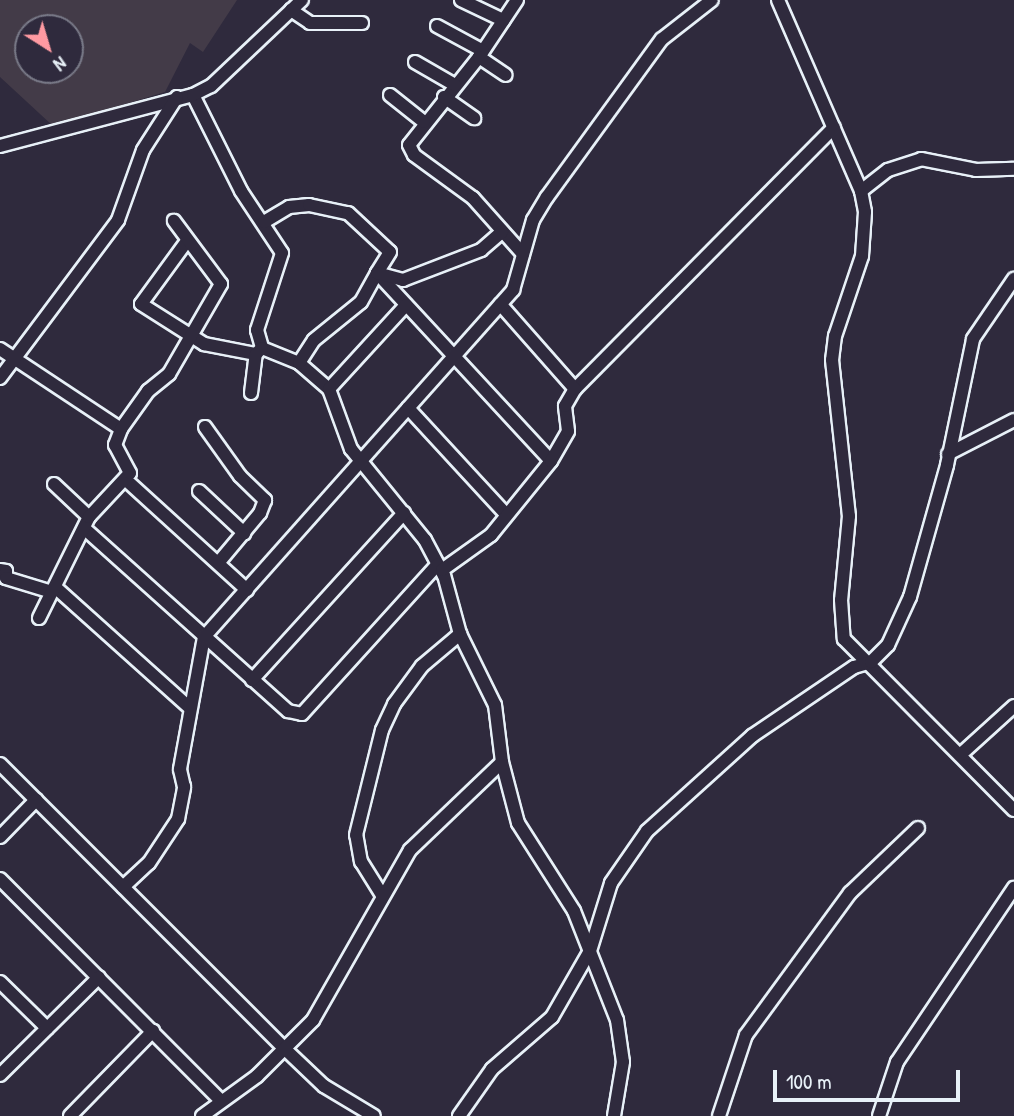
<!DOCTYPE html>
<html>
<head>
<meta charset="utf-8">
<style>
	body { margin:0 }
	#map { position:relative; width:1014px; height:1116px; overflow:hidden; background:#2f2a3d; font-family:"Patrick Hand",sans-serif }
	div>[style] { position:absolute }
	.built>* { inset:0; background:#433b48 }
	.roads { filter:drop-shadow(2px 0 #e8f1f8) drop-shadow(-2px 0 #e8f1f8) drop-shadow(0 2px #e8f1f8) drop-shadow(0 -2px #e8f1f8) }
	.minor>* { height:12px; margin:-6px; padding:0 6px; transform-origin:6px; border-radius:6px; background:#2f2a3d }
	span { translate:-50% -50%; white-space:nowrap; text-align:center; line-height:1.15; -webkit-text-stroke:7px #2f2a3d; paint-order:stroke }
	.north { position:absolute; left:14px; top:14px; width:70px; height:70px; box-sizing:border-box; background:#2f2a3d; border:2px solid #797a88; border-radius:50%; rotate:143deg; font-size:19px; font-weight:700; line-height:28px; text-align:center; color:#e8f1f8 }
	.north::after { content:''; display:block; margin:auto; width:24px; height:32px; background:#ff9aa2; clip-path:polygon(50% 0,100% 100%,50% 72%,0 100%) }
	.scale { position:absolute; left:773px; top:1070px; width:187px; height:32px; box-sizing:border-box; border:4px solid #e8f1f8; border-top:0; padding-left:9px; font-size:21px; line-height:24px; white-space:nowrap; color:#e8f1f8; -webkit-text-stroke:5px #2f2a3d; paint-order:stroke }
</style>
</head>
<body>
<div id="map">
	<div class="built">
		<i style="clip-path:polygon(evenodd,0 0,237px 0,203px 52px,190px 43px,165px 92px,53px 126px,0 77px,0 0,28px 28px,70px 28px,70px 70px,28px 70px,28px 28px)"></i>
	</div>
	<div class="roads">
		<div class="minor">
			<i style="left:461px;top:0;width:47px;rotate:25.5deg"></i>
			<i style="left:517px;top:0;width:69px;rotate:123.7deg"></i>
			<i style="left:479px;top:57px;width:112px;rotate:128.5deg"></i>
			<i style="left:409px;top:145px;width:11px;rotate:63deg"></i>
			<i style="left:414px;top:155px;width:73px;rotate:36.1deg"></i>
			<i style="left:473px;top:198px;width:75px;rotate:48.2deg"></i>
			<i style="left:778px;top:0;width:208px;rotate:66.5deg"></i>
			<i style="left:861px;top:191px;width:21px;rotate:79deg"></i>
			<i style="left:865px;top:212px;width:44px;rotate:93.9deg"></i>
			<i style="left:862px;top:256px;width:84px;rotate:108.6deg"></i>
			<i style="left:835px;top:336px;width:24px;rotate:97deg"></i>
			<i style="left:832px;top:360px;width:157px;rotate:83.8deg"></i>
			<i style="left:849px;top:516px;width:84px;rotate:95.4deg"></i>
			<i style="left:841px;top:600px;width:39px;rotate:86deg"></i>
			<i style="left:844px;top:639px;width:241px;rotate:45.2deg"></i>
			<i style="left:291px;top:10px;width:23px;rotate:34deg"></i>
			<i style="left:310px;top:23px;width:52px"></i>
			<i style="left:437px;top:26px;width:52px;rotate:28.5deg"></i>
			<i style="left:479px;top:57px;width:32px;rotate:34deg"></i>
			<i style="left:415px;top:62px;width:46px;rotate:29.9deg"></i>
			<i style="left:193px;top:95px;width:107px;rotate:63.4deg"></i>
			<i style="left:241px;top:191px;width:74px;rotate:56.5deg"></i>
			<i style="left:282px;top:253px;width:81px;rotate:108deg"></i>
			<i style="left:257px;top:330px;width:19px;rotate:74deg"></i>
			<i style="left:262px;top:348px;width:40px;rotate:22deg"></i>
			<i style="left:299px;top:363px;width:40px;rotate:41deg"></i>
			<i style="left:329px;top:389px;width:64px;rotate:69.9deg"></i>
			<i style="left:351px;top:449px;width:117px;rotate:50.9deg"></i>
			<i style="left:425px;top:540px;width:40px;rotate:62deg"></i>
			<i style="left:444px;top:575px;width:61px;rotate:74.8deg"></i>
			<i style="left:460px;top:634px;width:79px;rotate:63.8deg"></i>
			<i style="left:495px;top:705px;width:57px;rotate:83deg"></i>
			<i style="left:502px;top:762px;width:63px;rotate:75.3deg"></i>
			<i style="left:518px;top:823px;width:104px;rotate:57.5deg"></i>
			<i style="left:574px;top:911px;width:117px;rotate:68.5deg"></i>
			<i style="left:617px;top:1020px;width:42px;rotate:81.9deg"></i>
			<i style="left:623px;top:1062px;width:55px;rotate:99.5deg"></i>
			<i style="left:390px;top:95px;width:43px;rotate:38.5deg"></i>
			<i style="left:444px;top:97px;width:37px;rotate:35deg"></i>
			<i style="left:0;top:146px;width:200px;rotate:-14.8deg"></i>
			<i style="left:193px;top:95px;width:20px;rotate:-27deg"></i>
			<i style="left:211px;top:86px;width:125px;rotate:-43.4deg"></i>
			<i style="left:861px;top:191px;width:34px;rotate:-38deg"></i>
			<i style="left:888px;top:170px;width:35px;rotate:-18deg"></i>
			<i style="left:921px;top:159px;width:56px;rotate:11.3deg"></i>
			<i style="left:976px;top:170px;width:38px;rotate:-2deg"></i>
			<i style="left:264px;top:222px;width:29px;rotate:-31deg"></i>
			<i style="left:289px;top:207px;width:20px;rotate:-6deg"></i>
			<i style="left:309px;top:205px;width:40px;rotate:12deg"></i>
			<i style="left:348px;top:213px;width:57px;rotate:42.9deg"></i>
			<i style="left:390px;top:252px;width:25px;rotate:122deg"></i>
			<i style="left:377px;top:273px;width:256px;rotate:47.2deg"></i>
			<i style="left:187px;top:241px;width:78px;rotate:126.1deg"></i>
			<i style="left:141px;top:304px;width:75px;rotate:32.4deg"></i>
			<i style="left:204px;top:344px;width:53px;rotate:10.9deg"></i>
			<i style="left:256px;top:354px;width:8px;rotate:-45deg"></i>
			<i style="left:0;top:349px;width:145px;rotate:33.5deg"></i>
			<i style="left:299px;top:363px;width:27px;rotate:-57deg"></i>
			<i style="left:314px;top:340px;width:60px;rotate:-39deg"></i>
			<i style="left:361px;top:302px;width:33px;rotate:-61deg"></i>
			<i style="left:377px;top:273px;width:27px;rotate:15deg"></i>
			<i style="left:403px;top:280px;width:84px;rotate:-21deg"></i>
			<i style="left:481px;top:250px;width:28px;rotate:-41deg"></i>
			<i style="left:0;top:378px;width:197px;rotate:-53.2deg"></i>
			<i style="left:118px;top:220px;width:74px;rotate:-70.3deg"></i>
			<i style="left:143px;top:150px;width:63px;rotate:-57.3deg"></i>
			<i style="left:329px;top:389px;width:114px;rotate:-47.5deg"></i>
			<i style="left:575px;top:389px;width:368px;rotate:-45.3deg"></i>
			<i style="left:251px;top:393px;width:39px;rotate:-83deg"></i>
			<i style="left:408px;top:408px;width:143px;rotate:47.3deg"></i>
			<i style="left:205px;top:427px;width:60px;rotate:54.5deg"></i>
			<i style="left:240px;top:476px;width:35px;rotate:44deg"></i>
			<i style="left:265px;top:500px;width:14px;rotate:111deg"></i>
			<i style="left:260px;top:513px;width:65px;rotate:130deg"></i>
			<i style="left:948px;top:454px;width:74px;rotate:-27.3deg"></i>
			<i style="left:125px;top:479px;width:165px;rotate:42.3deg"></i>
			<i style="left:54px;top:484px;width:48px;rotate:43.3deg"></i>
			<i style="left:199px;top:491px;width:62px;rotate:43deg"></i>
			<i style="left:85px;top:529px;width:273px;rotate:41.9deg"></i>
			<i style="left:288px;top:711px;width:14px;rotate:12deg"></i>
			<i style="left:302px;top:714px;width:202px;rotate:-47.8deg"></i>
			<i style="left:0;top:570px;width:6px;rotate:9deg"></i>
			<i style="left:6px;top:571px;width:7px;rotate:90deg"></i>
			<i style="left:6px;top:578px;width:48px;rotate:16.9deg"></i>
			<i style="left:442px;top:570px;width:60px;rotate:-35.5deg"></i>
			<i style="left:491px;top:535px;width:95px;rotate:-51deg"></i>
			<i style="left:551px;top:461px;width:34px;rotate:-60deg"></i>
			<i style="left:568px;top:431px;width:25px;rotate:-97deg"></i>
			<i style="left:565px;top:406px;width:20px;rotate:-60deg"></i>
			<i style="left:575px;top:389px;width:113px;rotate:-131.4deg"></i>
			<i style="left:55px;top:587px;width:181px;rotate:41.9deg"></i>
			<i style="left:39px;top:618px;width:113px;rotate:-63.7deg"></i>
			<i style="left:89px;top:517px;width:60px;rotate:-47deg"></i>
			<i style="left:130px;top:473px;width:32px;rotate:-118deg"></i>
			<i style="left:115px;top:445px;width:17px;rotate:-69deg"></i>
			<i style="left:121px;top:429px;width:47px;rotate:-54.6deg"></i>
			<i style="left:148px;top:391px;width:27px;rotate:-39deg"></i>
			<i style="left:169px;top:374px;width:104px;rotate:-60deg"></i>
			<i style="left:221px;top:284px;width:79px;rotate:-126.7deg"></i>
			<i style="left:252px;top:680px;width:226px;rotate:-47.7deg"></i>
			<i style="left:960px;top:755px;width:73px;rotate:-42.2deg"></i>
			<i style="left:0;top:764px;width:404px;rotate:45deg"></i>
			<i style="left:286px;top:1050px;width:52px;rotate:43.5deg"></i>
			<i style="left:324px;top:1086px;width:58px;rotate:31deg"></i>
			<i style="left:0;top:837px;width:52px;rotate:-45.8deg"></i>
			<i style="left:0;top:879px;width:313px;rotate:45.1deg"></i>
			<i style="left:123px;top:887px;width:35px;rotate:-43deg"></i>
			<i style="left:149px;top:863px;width:53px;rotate:-56.6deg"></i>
			<i style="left:178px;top:819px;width:33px;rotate:-79deg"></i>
			<i style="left:184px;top:787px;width:18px;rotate:-103deg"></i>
			<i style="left:180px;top:769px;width:134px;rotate:-79.7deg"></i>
			<i style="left:204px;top:637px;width:465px;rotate:-48.3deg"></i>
			<i style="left:513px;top:290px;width:73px;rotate:-74.1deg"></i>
			<i style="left:533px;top:220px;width:27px;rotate:-59deg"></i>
			<i style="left:547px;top:197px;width:195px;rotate:-54deg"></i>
			<i style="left:662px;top:39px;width:63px;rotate:-38deg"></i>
			<i style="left:382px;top:895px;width:39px;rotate:-122deg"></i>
			<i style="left:361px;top:862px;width:27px;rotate:-100deg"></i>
			<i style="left:356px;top:835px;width:108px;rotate:-76.1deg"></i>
			<i style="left:382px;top:730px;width:29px;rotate:-65deg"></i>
			<i style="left:394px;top:704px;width:47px;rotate:-53.6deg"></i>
			<i style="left:422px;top:666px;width:50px;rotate:-40.1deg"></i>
			<i style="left:0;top:982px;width:66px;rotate:44.4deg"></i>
			<i style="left:0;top:1075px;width:139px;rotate:-44.7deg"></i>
			<i style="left:70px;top:1116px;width:119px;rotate:-45.7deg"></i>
			<i style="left:202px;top:1116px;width:68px;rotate:-36deg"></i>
			<i style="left:257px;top:1076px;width:79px;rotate:-45deg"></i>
			<i style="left:313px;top:1020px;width:196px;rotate:-60.3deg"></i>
			<i style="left:410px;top:850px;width:127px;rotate:-43.7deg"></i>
			<i style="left:459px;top:1116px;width:57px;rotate:-54.9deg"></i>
			<i style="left:492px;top:1069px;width:79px;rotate:-40.9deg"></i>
			<i style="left:552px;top:1017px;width:76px;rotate:-60.1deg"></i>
			<i style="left:590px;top:951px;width:71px;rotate:-72.8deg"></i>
			<i style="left:611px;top:883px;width:63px;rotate:-55.3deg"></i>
			<i style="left:647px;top:831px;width:142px;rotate:-42.1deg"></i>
			<i style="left:752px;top:736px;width:123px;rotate:-34.1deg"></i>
			<i style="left:854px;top:667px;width:18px;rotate:-16deg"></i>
			<i style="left:871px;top:662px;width:24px;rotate:-45deg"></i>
			<i style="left:888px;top:645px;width:53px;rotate:-65.4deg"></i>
			<i style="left:910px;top:597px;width:137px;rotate:-74.3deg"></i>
			<i style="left:947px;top:465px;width:129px;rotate:-78.3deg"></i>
			<i style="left:973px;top:339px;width:73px;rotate:-55.7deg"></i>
			<i style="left:719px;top:1116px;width:85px;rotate:-71.6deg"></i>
			<i style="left:746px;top:1035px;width:176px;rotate:-53.8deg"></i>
			<i style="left:850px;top:893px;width:94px;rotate:-43.7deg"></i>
			<i style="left:879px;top:1116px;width:57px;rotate:-71.6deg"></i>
			<i style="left:897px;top:1062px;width:210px;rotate:-56.1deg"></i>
		</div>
	</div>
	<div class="north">N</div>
	<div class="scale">100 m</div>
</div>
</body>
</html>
